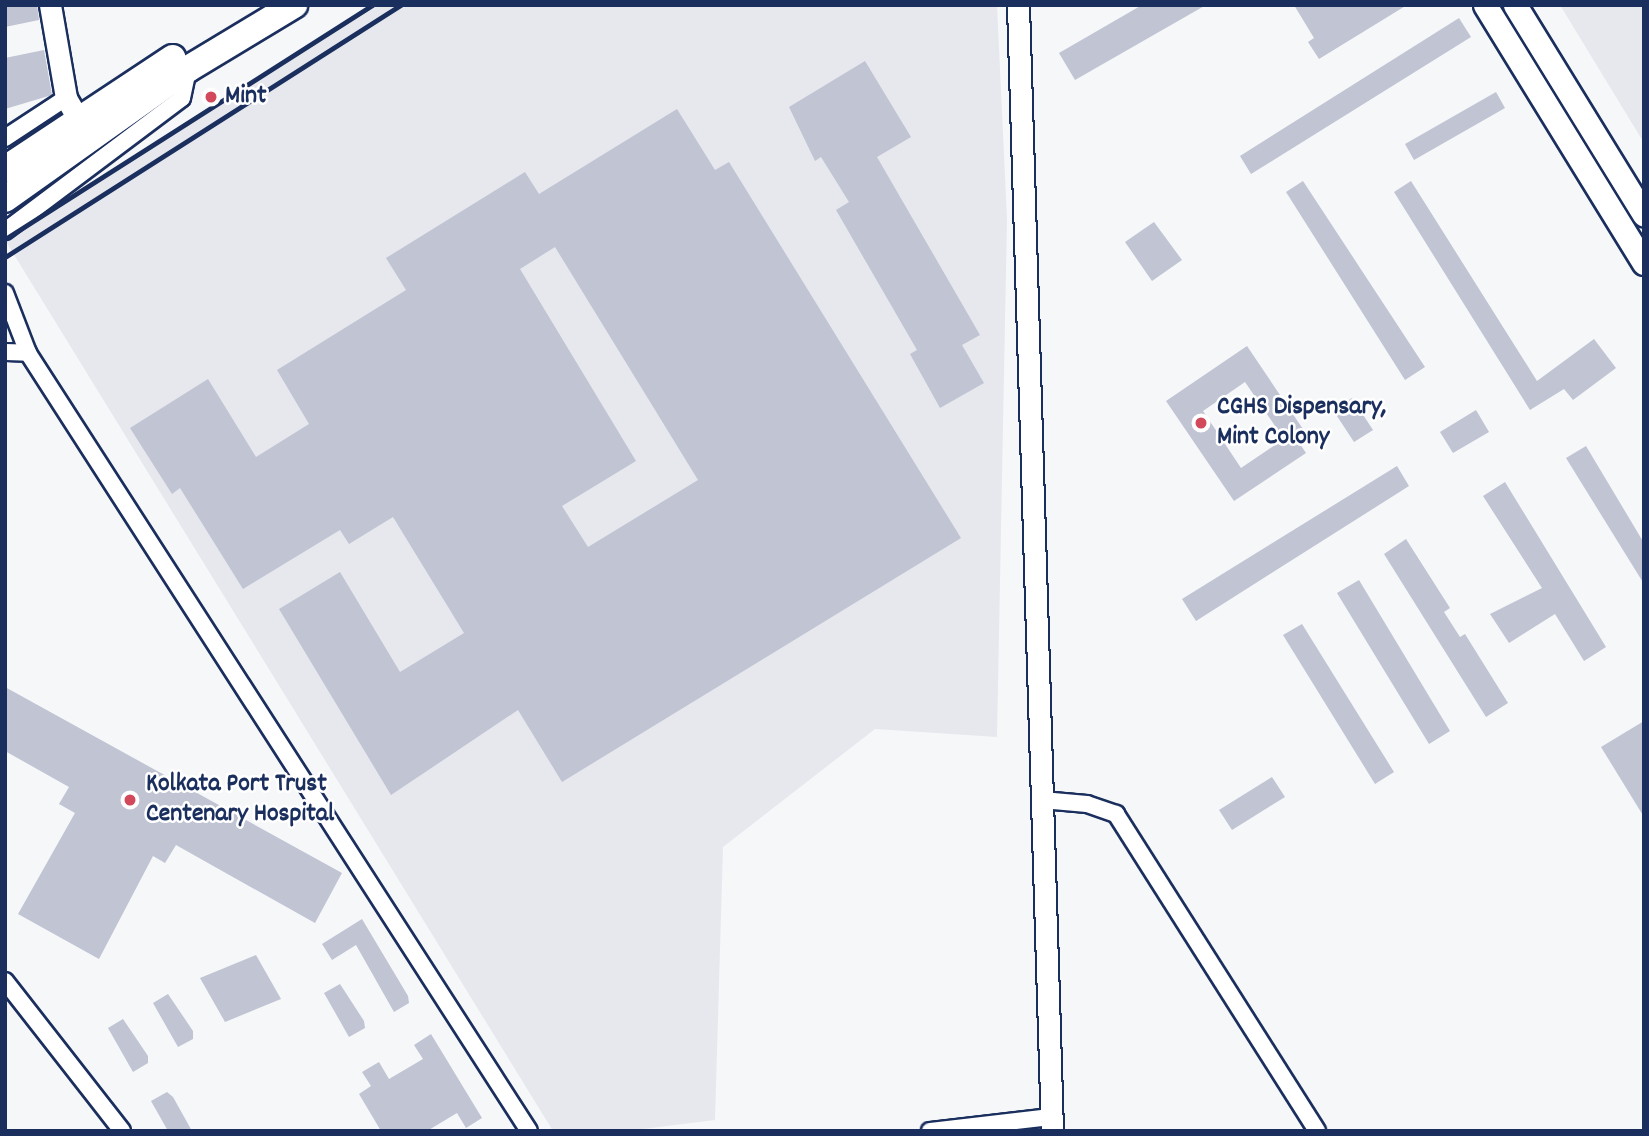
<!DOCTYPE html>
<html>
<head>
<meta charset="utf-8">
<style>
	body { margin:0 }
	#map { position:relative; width:1649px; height:1136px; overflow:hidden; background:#f6f7f9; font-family:Dekko,sans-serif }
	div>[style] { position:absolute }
	.built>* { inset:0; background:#e6e8ee }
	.building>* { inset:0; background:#c0c4d3 }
	.roads { filter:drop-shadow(2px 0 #1b2f5e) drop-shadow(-2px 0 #1b2f5e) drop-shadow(0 2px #1b2f5e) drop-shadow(0 -2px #1b2f5e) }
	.minor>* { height:16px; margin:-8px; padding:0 8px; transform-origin:8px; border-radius:8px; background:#fff }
	.tertiary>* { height:21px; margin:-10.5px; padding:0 10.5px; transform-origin:10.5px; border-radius:10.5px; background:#fff }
	.secondary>* { height:23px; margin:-11.5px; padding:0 11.5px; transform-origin:11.5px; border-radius:11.5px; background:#fff }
	.trunk>* { height:26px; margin:-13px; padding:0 13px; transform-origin:13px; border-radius:13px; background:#fff }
	.rail>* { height:5px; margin:-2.5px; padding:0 2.5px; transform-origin:2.5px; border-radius:2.5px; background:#1b2f5e }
	.dots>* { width:19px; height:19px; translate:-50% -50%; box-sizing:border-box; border:4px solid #fff; border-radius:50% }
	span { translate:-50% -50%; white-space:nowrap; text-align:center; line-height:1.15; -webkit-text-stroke:5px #fff; paint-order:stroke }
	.poi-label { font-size:26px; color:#1b2f5e; font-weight:700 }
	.left { translate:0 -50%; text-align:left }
	.frame { position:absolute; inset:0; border:7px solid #1b2f5e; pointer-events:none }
</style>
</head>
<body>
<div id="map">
	<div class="built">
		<i style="clip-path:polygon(379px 5px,997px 5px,1007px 219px,997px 737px,875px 729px,723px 847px,715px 1120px,627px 1131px,553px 1131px,5px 240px)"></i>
		<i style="clip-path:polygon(1560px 5px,1644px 5px,1644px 143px)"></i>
	</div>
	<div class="building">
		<i style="clip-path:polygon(5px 5px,37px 5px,39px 20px,5px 27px)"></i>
		<i style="clip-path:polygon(1142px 5px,1206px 5px,1075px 80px,1059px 53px)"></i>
		<i style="clip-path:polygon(1294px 5px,1407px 5px,1319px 59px,1308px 42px,1314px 38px)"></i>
		<i style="clip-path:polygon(1459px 18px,1471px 37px,1251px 174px,1240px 156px)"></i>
		<i style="clip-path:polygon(44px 50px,52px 95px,5px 109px,5px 58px)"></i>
		<i style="clip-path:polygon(865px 61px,911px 137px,877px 157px,980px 335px,962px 345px,984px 383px,940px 408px,910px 354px,917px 350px,836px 210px,849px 202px,821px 157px,815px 161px,789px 107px)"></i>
		<i style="clip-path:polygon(1496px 92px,1505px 108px,1414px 160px,1405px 144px)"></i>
		<i style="clip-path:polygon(evenodd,677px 109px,715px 170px,729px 162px,961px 538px,562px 782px,518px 710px,391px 795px,279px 609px,340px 572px,400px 672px,464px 633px,393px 517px,349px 544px,340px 530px,243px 589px,180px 488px,172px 494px,130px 428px,208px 379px,256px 457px,309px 424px,277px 370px,406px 290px,386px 258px,525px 172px,539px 194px,677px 109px,555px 247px,698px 480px,588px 547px,562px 506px,636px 461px,520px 269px,555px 247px)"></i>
		<i style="clip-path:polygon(1303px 181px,1425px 367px,1405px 380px,1286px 192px)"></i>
		<i style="clip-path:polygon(1411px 181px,1537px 381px,1594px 339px,1616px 368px,1573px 400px,1564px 389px,1530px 410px,1394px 192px)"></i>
		<i style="clip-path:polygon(1154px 222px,1182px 260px,1152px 281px,1125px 242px)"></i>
		<i style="clip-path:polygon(evenodd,1247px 346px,1309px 438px,1300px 444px,1306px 453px,1234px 501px,1166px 401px,1247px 346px,1245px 382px,1284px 439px,1241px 468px,1203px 411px,1245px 382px)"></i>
		<i style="clip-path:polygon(1352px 398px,1373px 430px,1354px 442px,1333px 410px)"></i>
		<i style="clip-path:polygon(1476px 410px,1489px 432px,1453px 453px,1440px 432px)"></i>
		<i style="clip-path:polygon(1586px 446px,1644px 543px,1644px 584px,1566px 458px)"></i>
		<i style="clip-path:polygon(1397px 466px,1409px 486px,1196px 621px,1182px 599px)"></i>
		<i style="clip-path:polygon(1505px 482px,1606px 647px,1584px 661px,1555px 614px,1509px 643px,1490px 614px,1542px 588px,1483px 496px)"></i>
		<i style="clip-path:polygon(1406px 539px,1450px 608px,1444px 612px,1460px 637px,1465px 634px,1508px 703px,1486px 717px,1384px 554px)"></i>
		<i style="clip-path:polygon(1359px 580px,1450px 731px,1429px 744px,1337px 593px)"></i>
		<i style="clip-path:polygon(1302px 624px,1394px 772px,1375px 784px,1283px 635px)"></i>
		<i style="clip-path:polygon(5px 687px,342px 873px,315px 923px,176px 845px,165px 863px,153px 856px,99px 959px,18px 914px,75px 813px,59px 804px,69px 787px,5px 751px)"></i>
		<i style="clip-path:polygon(1644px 721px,1644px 817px,1601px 747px)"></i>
		<i style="clip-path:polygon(1272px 777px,1285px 797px,1232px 830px,1219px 810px)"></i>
		<i style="clip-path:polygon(362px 919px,408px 996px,409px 1003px,394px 1012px,356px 945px,332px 960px,322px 944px)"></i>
		<i style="clip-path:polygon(256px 955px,281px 999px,225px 1022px,200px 978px)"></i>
		<i style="clip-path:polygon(340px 984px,364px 1021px,365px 1028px,349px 1037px,324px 993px)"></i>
		<i style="clip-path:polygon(168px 994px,193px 1031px,193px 1039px,178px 1047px,153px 1003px)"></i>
		<i style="clip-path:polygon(123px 1019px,148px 1056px,148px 1063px,133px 1072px,108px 1028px)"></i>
		<i style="clip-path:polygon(431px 1034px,482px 1118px,466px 1128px,457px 1113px,427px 1131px,381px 1131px,359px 1094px,371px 1086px,362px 1072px,379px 1062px,389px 1079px,423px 1059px,414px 1045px)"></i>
		<i style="clip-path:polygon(167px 1092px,173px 1097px,192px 1131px,168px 1131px,151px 1101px)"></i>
	</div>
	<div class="roads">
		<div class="minor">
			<i style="left:5px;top:138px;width:73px;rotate:-33.3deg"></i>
			<i style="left:5px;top:231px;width:221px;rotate:-36.9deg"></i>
			<i style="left:182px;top:98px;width:30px;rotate:-78deg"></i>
			<i style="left:5px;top:293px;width:64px;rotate:69deg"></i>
			<i style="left:28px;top:353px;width:925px;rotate:57.22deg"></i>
			<i style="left:5px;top:352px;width:23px;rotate:2deg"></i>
			<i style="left:1042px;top:800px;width:45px;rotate:5.1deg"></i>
			<i style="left:1087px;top:804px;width:31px;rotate:19deg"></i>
			<i style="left:1116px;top:814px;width:375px;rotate:57.6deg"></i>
			<i style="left:5px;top:981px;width:190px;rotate:52deg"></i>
			<i style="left:930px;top:1131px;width:122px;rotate:-6.6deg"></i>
		</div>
		<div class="tertiary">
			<i style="left:50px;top:5px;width:94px;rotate:80.2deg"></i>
			<i style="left:66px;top:98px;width:38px;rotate:60deg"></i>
			<i style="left:1018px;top:5px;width:1127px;rotate:88.27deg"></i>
		</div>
		<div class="secondary">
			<i style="left:1485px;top:5px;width:303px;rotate:58.4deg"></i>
			<i style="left:1515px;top:5px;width:246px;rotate:58.4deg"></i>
		</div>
		<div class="trunk">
			<i style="left:5px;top:169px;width:201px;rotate:-33.5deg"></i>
			<i style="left:5px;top:199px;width:224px;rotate:-35.4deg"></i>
			<i style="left:188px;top:69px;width:124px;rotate:-31.1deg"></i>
		</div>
	</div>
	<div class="rail">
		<i style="left:5px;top:239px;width:436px;rotate:-32.5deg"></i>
		<i style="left:5px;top:257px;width:469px;rotate:-32.5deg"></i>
	</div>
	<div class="dots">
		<i style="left:211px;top:97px;background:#d1495b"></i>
		<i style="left:1201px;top:423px;background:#d1495b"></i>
		<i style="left:130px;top:800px;background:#d1495b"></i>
	</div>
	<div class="poi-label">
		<span class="left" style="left:225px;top:97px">Mint</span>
		<span class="left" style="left:1217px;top:423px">CGHS Dispensary,<br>Mint Colony</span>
		<span class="left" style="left:146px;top:800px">Kolkata Port Trust<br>Centenary Hospital</span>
	</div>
	<div class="frame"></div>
</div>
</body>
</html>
